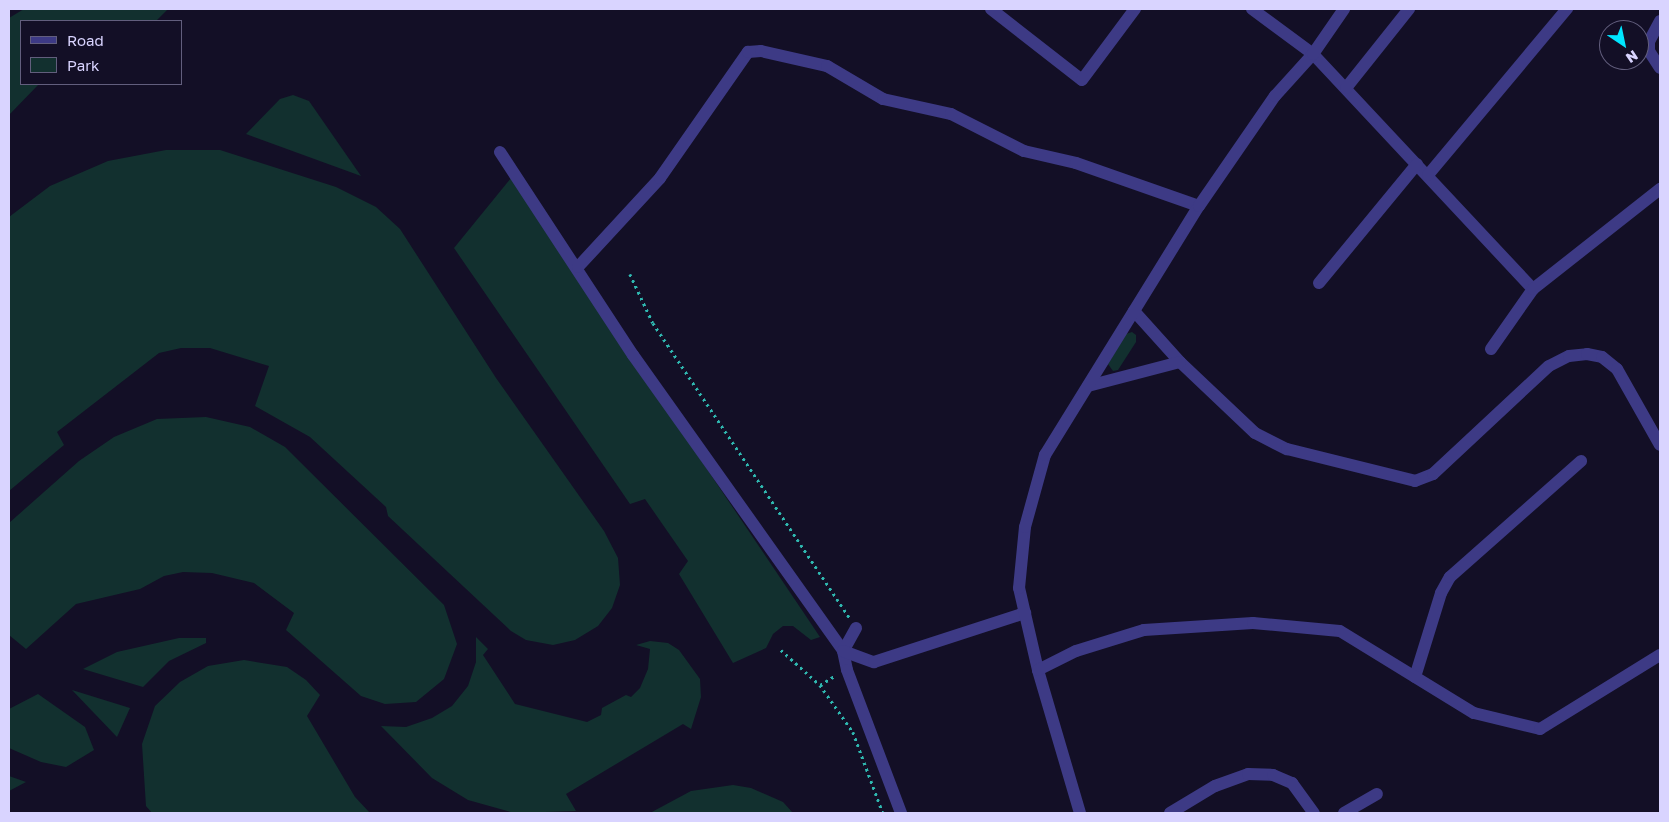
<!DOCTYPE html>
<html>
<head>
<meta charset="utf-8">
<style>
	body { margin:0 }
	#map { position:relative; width:1669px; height:822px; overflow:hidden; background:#130f26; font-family:"Golos Text",sans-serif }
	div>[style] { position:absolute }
	.green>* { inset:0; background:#12302f }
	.path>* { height:2.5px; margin-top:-1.25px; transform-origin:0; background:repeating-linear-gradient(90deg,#2fb8b0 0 2.5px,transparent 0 6.5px) }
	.minor>* { height:12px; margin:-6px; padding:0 6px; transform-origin:6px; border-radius:6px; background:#3d3a85 }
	span { translate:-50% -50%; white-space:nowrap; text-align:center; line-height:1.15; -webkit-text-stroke:4px #130f26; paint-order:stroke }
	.frame { position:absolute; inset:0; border:10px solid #d9d4ff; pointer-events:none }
	.legend { position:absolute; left:20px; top:20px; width:162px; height:65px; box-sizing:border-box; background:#130f26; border:1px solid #625e7d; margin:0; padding:6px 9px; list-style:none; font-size:15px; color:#d9d4ff }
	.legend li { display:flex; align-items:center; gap:10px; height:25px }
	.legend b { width:25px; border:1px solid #625e7d }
	.north { position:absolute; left:1599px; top:20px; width:50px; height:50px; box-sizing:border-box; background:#130f26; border:1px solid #625e7d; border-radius:50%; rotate:146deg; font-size:14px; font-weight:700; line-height:20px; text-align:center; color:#d9d4ff }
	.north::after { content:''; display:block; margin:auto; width:18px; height:22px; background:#00e5ff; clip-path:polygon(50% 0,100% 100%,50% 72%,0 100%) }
</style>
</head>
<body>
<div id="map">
	<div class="green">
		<i style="clip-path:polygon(24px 9px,168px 9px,156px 21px,21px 21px,21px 84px,39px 84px,9px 115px,9px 18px)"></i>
		<i style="clip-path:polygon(293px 95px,309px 101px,361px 176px,246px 134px,280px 99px)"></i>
		<i style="clip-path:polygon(166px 150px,220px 150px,336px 187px,376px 207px,400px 229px,496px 378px,604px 531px,618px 558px,620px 585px,612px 608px,598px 626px,575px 640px,553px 645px,526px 640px,511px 631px,388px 516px,386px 507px,310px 437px,255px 406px,269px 366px,210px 348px,181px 348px,159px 353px,57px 432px,64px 445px,9px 491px,9px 217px,50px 186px,108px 161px)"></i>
		<i style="clip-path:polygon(511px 178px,820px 637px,811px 640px,793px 626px,783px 626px,773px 634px,766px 648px,733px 663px,679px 574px,688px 561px,645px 499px,630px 504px,454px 248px)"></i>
		<i style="clip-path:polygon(1132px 332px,1136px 335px,1136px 342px,1118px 370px,1113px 371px,1108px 364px,1126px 334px)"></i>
		<i style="clip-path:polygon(206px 417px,250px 427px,285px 447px,444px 605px,457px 644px,444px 679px,416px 702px,385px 704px,361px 696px,286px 630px,294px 613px,254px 583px,212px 573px,183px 572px,164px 576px,140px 589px,76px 604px,26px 649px,9px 635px,9px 523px,79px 461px,114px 437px,157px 419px)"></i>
		<i style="clip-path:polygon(476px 637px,488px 649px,483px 655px,515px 704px,587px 722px,601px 715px,602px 708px,626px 695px,631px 697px,640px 688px,648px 669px,650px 649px,636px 645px,650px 641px,668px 643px,679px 650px,700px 679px,701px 697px,691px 729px,683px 724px,566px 794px,576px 811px,514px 813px,468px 800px,432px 778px,381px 726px,406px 727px,432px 718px,452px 706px,468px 686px,476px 662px)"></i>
		<i style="clip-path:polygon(179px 638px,206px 638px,206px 643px,169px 661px,143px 687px,83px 669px,117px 652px)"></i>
		<i style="clip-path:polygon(244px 660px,287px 667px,306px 680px,320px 695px,307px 716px,355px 797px,370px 813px,152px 813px,146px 806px,142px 744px,155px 706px,180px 682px,208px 666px)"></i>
		<i style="clip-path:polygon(72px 690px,130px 708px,117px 737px)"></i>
		<i style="clip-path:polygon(38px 694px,85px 727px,94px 750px,66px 767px,41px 762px,9px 748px,9px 709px)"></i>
		<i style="clip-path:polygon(9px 776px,26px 782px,9px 791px)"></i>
		<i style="clip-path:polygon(733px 785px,751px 788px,783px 802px,793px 813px,650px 813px,691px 791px)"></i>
	</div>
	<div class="path">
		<i style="left:630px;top:274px;width:54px;rotate:64.9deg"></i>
		<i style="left:653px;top:323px;width:355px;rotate:56.3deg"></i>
		<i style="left:781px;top:650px;width:52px;rotate:41.9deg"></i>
		<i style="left:820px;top:685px;width:57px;rotate:54.9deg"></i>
		<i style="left:853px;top:732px;width:86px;rotate:69.7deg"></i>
		<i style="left:820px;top:685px;width:19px;rotate:-32deg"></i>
	</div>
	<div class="minor">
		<i style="left:991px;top:9px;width:115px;rotate:38deg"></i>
		<i style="left:1082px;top:80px;width:89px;rotate:-53.3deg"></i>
		<i style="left:1252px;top:9px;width:76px;rotate:36.4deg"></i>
		<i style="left:1313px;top:54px;width:322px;rotate:46.9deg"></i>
		<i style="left:1660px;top:21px;width:24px;rotate:118deg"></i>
		<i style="left:1649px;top:42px;width:9px;rotate:90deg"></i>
		<i style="left:1649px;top:51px;width:20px;rotate:57deg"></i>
		<i style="left:1346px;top:88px;width:101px;rotate:-51.4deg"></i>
		<i style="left:500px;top:152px;width:243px;rotate:56.8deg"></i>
		<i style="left:633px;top:355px;width:363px;rotate:54.6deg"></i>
		<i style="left:843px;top:651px;width:19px;rotate:78deg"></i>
		<i style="left:847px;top:670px;width:153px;rotate:69.3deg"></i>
		<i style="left:1428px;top:175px;width:217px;rotate:-50.1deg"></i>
		<i style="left:578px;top:267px;width:121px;rotate:-47.3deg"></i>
		<i style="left:660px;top:178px;width:154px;rotate:-55.1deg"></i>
		<i style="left:748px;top:52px;width:13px;rotate:-4deg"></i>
		<i style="left:761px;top:51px;width:68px;rotate:12.8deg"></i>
		<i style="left:827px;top:66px;width:65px;rotate:30.5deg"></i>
		<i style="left:883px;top:99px;width:70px;rotate:12.4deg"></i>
		<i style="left:951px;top:114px;width:82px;rotate:26.9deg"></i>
		<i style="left:1024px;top:151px;width:53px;rotate:13deg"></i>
		<i style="left:1076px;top:163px;width:130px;rotate:19.3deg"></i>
		<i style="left:1319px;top:283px;width:154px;rotate:-50.5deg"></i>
		<i style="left:1134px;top:311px;width:69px;rotate:48deg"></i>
		<i style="left:1180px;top:362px;width:103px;rotate:43.4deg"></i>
		<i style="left:1255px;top:433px;width:36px;rotate:27deg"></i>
		<i style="left:1287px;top:449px;width:132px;rotate:14deg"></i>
		<i style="left:1415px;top:481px;width:19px;rotate:-21deg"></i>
		<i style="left:1433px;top:474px;width:158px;rotate:-43deg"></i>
		<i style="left:1549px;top:366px;width:22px;rotate:-27deg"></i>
		<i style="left:1569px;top:356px;width:18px;rotate:-6deg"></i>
		<i style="left:1587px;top:354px;width:15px;rotate:11deg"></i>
		<i style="left:1602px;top:357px;width:19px;rotate:39deg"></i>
		<i style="left:1617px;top:369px;width:87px;rotate:60.5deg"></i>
		<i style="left:1491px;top:349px;width:73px;rotate:-55deg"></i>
		<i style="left:1533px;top:289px;width:162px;rotate:-38.2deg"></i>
		<i style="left:1088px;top:386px;width:95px;rotate:-14.6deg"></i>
		<i style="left:856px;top:628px;width:26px;rotate:119deg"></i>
		<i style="left:843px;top:651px;width:33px;rotate:20deg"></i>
		<i style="left:874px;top:662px;width:159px;rotate:-18deg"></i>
		<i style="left:1038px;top:670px;width:84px;rotate:-103deg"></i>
		<i style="left:1019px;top:588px;width:61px;rotate:-84.4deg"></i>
		<i style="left:1025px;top:527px;width:75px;rotate:-74.5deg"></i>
		<i style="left:1045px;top:455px;width:293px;rotate:-58.3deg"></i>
		<i style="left:1199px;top:206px;width:134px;rotate:-55.4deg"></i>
		<i style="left:1275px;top:96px;width:57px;rotate:-47.9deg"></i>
		<i style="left:1313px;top:54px;width:55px;rotate:-55.4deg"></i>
		<i style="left:1415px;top:677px;width:88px;rotate:-72.8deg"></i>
		<i style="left:1441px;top:593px;width:18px;rotate:-61deg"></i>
		<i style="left:1450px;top:577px;width:175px;rotate:-41.5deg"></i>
		<i style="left:1080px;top:813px;width:149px;rotate:-106.4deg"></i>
		<i style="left:1038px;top:670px;width:42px;rotate:-26.6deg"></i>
		<i style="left:1076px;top:651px;width:71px;rotate:-17.2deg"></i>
		<i style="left:1144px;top:630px;width:109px;rotate:-3.7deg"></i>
		<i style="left:1253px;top:623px;width:87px;rotate:5.3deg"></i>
		<i style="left:1340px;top:631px;width:157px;rotate:31.5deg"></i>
		<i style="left:1474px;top:713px;width:68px;rotate:13.6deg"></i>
		<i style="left:1540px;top:729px;width:141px;rotate:-31.7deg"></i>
		<i style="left:1170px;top:813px;width:52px;rotate:-31deg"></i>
		<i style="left:1215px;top:786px;width:35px;rotate:-20deg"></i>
		<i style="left:1248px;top:774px;width:25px;rotate:2deg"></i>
		<i style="left:1273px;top:775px;width:21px;rotate:23deg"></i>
		<i style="left:1292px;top:783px;width:37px;rotate:54deg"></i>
		<i style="left:1344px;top:813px;width:38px;rotate:-30deg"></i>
	</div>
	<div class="frame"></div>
	<ul class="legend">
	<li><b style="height:6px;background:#3d3a85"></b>Road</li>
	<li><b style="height:14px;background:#12302f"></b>Park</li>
	</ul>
	<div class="north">N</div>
</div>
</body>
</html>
